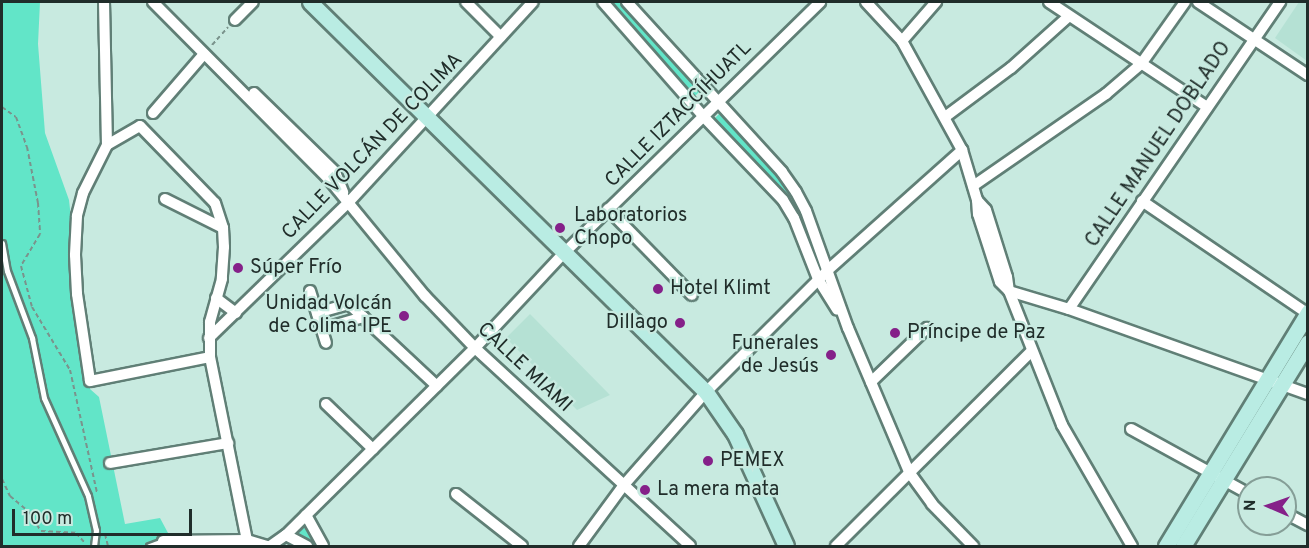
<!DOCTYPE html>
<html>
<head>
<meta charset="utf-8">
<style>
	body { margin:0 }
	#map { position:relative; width:1309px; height:548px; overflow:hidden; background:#c8eae0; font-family:Overpass,sans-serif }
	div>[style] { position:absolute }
	.built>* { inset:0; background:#b5e1d4 }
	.green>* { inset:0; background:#62e5c8 }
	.path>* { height:2px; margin-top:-1px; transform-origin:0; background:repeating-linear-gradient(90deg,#7a938c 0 4.5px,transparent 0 7.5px) }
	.roads { filter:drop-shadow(2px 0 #607f76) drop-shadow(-2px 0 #607f76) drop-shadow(0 2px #607f76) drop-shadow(0 -2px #607f76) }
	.lane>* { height:5px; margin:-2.5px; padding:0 2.5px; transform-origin:2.5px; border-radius:2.5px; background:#fff }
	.street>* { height:10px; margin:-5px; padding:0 5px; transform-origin:5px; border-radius:5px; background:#fff }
	.secondary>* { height:15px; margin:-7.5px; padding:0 7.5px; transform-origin:7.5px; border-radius:7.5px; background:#b9ece3 }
	.dots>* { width:16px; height:16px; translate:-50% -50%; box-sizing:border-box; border:3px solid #c8eae0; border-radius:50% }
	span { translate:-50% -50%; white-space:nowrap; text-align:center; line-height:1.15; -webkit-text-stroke:4.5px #c8eae0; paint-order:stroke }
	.street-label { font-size:20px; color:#202d2a }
	.poi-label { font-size:20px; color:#202d2a }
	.left { translate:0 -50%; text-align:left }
	.right { translate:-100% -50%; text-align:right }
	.frame { position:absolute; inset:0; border:3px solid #202d2a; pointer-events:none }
	.north { position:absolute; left:1237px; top:476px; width:60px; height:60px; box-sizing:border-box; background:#c8eae0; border:2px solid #859e97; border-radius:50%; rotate:272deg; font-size:16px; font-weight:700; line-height:24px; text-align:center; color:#202d2a }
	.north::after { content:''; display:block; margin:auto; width:21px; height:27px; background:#852089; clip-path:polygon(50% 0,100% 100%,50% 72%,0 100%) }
	.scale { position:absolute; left:12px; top:509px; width:180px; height:27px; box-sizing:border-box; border:3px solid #202d2a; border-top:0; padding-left:8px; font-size:18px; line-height:21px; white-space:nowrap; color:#202d2a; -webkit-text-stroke:4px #c8eae0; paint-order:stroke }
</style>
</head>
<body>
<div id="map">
	<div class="built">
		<i style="clip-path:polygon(1299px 2px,1307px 2px,1307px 61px,1275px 38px)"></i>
		<i style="clip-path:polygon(530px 314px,610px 395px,577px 410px,506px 338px)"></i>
	</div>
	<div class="green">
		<i style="clip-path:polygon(2px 2px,40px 2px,38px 44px,45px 133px,69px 200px,90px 389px,99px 397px,125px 524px,160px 518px,175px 546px,2px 546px)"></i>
		<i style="clip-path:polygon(609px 2px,619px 2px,700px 91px,695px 96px)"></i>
		<i style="clip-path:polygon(719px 114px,780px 174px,796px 196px,819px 257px,817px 260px,813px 259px,789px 199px,715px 118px)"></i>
		<i style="clip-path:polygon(306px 522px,318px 545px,294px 533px)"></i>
	</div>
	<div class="path">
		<i style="left:212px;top:45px;width:24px;rotate:-48deg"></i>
		<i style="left:2px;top:107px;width:17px;rotate:36deg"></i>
		<i style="left:16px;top:117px;width:32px;rotate:70deg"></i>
		<i style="left:27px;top:147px;width:57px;rotate:78.9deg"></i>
		<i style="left:38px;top:203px;width:31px;rotate:86deg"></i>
		<i style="left:40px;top:234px;width:37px;rotate:121deg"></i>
		<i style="left:21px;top:266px;width:42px;rotate:75deg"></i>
		<i style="left:32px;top:307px;width:74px;rotate:58.9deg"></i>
		<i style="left:70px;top:370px;width:126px;rotate:77.6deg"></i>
		<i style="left:2px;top:479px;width:19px;rotate:65deg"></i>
		<i style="left:10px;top:496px;width:25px;rotate:40deg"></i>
		<i style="left:29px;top:512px;width:22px;rotate:58deg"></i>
		<i style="left:41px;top:531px;width:35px;rotate:3deg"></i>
		<i style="left:76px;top:533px;width:15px;rotate:48deg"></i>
		<i style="left:105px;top:534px;width:12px;rotate:76deg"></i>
	</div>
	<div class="roads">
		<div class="lane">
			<i style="left:2px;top:243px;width:28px;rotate:80deg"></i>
			<i style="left:7px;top:271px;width:72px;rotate:69.5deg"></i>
			<i style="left:32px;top:338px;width:61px;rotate:78.7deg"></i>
			<i style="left:44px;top:398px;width:107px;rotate:65.8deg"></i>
			<i style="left:88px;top:496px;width:35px;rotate:77deg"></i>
			<i style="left:96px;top:530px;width:16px;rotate:97deg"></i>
			<i style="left:149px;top:546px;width:15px;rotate:-20deg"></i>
		</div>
		<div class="street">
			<i style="left:104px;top:2px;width:143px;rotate:88.8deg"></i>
			<i style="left:107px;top:145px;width:54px;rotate:116.6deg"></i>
			<i style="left:83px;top:193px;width:24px;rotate:105deg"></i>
			<i style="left:77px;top:216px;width:39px;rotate:93deg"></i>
			<i style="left:75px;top:255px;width:39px;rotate:87deg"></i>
			<i style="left:77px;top:294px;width:88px;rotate:81.5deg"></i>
			<i style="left:90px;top:381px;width:122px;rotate:-11.3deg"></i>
			<i style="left:153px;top:2px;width:248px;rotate:45.2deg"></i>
			<i style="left:328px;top:178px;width:153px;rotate:50.6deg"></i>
			<i style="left:425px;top:296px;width:72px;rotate:46.1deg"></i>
			<i style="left:475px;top:348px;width:292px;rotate:42.6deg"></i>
			<i style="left:466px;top:2px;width:49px;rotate:45deg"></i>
			<i style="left:603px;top:2px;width:152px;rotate:48.7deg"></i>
			<i style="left:703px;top:116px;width:116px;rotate:46.4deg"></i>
			<i style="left:783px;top:200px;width:21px;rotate:59deg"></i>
			<i style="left:794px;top:218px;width:66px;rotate:68.5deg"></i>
			<i style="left:818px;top:279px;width:36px;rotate:58deg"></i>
			<i style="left:627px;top:2px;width:230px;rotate:47.6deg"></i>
			<i style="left:782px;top:172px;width:24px;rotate:55deg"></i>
			<i style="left:796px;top:192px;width:21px;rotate:62deg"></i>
			<i style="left:806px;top:211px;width:124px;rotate:70.3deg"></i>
			<i style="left:848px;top:328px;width:156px;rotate:67deg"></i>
			<i style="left:909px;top:472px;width:39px;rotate:54deg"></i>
			<i style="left:932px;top:504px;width:59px;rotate:45.7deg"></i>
			<i style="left:866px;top:2px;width:53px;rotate:47.3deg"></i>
			<i style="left:902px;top:41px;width:124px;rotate:61.2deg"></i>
			<i style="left:962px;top:150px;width:52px;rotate:73.3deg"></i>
			<i style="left:977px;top:200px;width:14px;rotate:86deg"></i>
			<i style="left:978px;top:214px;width:71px;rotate:72.1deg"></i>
			<i style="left:1000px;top:282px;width:11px;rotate:45deg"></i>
			<i style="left:1049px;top:2px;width:190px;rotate:33.6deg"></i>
			<i style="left:1198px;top:2px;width:132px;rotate:33.6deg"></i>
			<i style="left:235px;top:20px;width:25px;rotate:-45deg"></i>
			<i style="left:902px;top:41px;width:52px;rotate:-48.9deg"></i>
			<i style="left:254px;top:93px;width:113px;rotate:44.3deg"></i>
			<i style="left:335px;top:172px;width:22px;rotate:68deg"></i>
			<i style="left:153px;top:113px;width:78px;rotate:-49.2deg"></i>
			<i style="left:945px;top:117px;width:82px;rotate:-36.6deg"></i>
			<i style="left:1011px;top:68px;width:78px;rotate:-41.9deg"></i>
			<i style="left:107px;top:145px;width:38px;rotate:-30deg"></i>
			<i style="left:140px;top:126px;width:107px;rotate:45.8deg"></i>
			<i style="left:215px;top:203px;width:26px;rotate:72deg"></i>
			<i style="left:223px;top:228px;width:19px;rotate:87deg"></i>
			<i style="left:224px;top:247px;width:32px;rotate:94deg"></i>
			<i style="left:222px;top:279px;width:45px;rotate:105.6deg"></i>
			<i style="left:210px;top:322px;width:35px;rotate:90deg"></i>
			<i style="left:210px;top:357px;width:187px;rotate:78.6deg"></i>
			<i style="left:973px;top:186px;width:162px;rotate:-34.7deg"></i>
			<i style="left:1106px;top:94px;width:46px;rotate:-40.6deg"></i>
			<i style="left:1141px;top:64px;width:76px;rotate:-54.6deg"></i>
			<i style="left:165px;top:199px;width:65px;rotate:26.6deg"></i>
			<i style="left:977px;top:200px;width:13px;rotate:48deg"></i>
			<i style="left:986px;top:210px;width:70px;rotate:72.6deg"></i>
			<i style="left:1007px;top:277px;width:14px;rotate:82deg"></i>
			<i style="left:1009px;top:291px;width:144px;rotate:68.4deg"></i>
			<i style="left:1062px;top:425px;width:140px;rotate:60deg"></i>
			<i style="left:1142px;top:201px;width:199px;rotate:34.2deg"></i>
			<i style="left:608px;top:209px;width:120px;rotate:45.7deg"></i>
			<i style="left:310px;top:291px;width:54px;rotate:72.9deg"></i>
			<i style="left:1009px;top:291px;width:63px;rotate:16.7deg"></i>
			<i style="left:1069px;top:309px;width:254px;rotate:19.6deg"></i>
			<i style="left:216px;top:298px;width:25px;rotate:37deg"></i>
			<i style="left:1069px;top:309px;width:373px;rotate:-55.5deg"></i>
			<i style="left:317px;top:313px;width:33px;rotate:-16deg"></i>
			<i style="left:349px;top:304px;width:120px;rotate:43deg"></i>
			<i style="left:322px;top:329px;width:43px;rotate:-16.3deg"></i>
			<i style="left:209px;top:338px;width:194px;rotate:-44.2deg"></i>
			<i style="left:348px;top:203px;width:273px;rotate:-47.4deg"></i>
			<i style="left:871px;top:382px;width:78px;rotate:-44deg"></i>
			<i style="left:326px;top:404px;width:65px;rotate:43.8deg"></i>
			<i style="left:1131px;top:429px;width:135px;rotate:28.8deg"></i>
			<i style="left:110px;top:463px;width:120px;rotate:-9.6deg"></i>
			<i style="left:456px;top:494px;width:84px;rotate:38.2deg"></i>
			<i style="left:1285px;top:513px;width:26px;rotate:28deg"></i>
			<i style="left:306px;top:515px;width:35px;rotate:61deg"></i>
			<i style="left:286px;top:535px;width:24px;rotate:28deg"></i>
			<i style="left:163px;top:541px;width:84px;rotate:-0.7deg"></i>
			<i style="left:247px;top:540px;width:21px;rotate:17deg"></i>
			<i style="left:270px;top:546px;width:19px;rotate:-35deg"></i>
			<i style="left:286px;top:535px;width:266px;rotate:-44.7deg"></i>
			<i style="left:475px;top:348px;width:129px;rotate:-46.9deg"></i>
			<i style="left:563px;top:254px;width:360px;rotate:-44.4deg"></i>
			<i style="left:579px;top:546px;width:74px;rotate:-53.7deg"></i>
			<i style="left:623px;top:486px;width:125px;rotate:-48.6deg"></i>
			<i style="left:706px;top:392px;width:173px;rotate:-45deg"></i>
			<i style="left:828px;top:270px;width:180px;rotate:-41.8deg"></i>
			<i style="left:836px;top:546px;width:276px;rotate:-44.9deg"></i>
		</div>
		<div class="secondary">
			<i style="left:310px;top:2px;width:556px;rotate:44.56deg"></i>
			<i style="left:706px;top:392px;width:51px;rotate:55.4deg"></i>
			<i style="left:735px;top:434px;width:123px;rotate:65.5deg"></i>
			<i style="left:1166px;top:546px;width:274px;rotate:-58.7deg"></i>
			<i style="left:1183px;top:546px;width:239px;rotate:-58.5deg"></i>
		</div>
	</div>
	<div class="dots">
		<i style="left:560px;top:228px;background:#852089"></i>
		<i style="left:238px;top:268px;background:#852089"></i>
		<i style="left:658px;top:289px;background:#852089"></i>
		<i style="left:404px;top:316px;background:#852089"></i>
		<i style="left:680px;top:323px;background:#852089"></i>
		<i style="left:895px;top:333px;background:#852089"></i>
		<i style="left:831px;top:355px;background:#852089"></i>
		<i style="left:708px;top:461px;background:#852089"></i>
		<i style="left:645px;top:490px;background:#852089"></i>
	</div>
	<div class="street-label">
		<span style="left:679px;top:115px;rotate:-45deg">CALLE IZTACCÍHUATL</span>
		<span style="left:1159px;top:145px;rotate:-56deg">CALLE MANUEL DOBLADO</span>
		<span style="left:373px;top:147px;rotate:-46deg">CALLE VOLCÁN DE COLIMA</span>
		<span style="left:524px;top:368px;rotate:43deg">CALLE MIAMI</span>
	</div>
	<div class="poi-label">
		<span class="left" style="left:574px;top:228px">Laboratorios<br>Chopo</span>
		<span class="left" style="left:250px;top:268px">Súper Frío</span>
		<span class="left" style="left:670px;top:289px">Hotel Klimt</span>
		<span class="right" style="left:392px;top:316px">Unidad Volcán<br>de Colima IPE</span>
		<span class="right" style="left:668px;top:323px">Dillago</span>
		<span class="left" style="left:907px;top:333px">Príncipe de Paz</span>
		<span class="right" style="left:819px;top:356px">Funerales<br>de Jesús</span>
		<span class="left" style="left:720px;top:461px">PEMEX</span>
		<span class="left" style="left:657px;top:490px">La mera mata</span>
	</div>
	<div class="frame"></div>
	<div class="north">N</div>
	<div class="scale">100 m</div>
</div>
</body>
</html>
